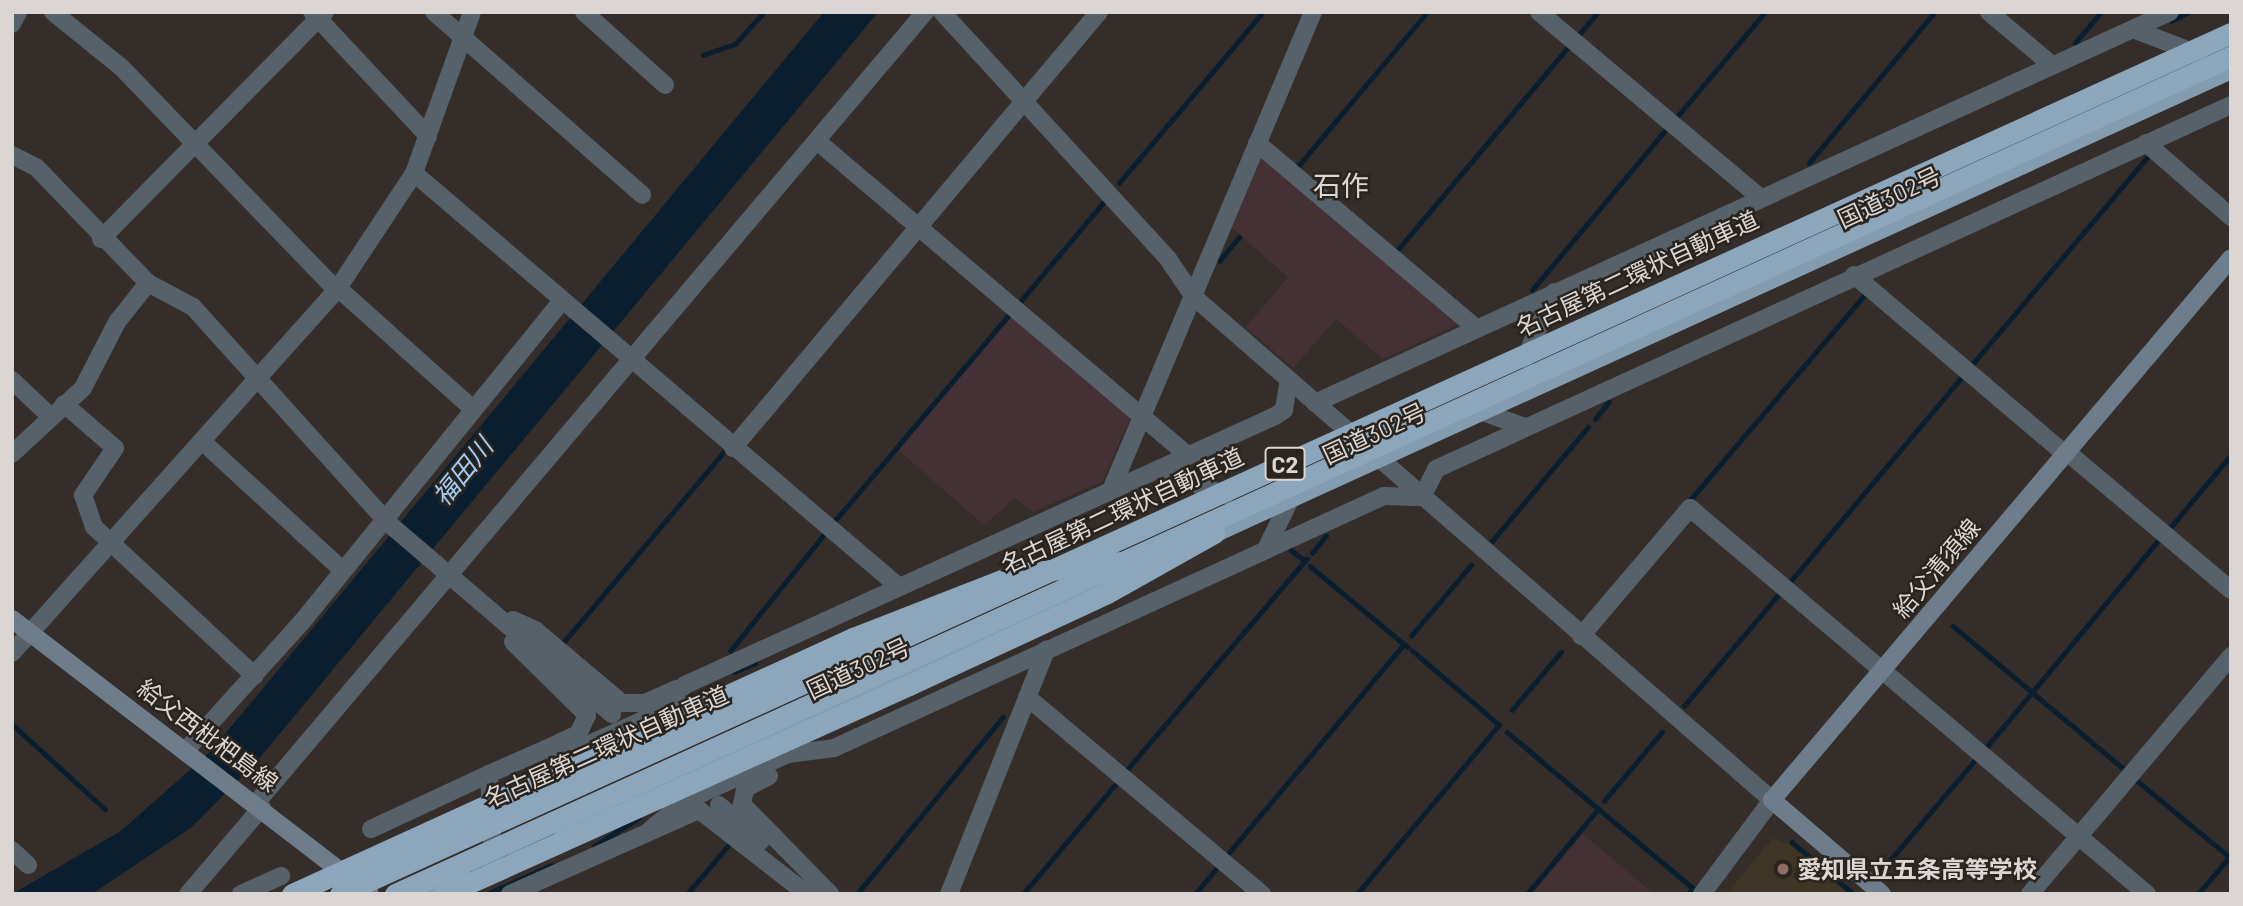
<!DOCTYPE html>
<html>
<head>
<meta charset="utf-8">
<style>
	body { margin:0 }
	#map { position:relative; width:2243px; height:906px; overflow:hidden; background:#342d29; font-family:Barlow,"Noto Sans JP",sans-serif }
	div>[style] { position:absolute }
	.commercial>* { inset:0; background:#443035 }
	.education>* { inset:0; background:#3f3525 }
	.water>* { inset:0; background:#091e2f }
	.stream>* { height:4.5px; margin:-2.25px; padding:0 2.25px; transform-origin:2.25px; border-radius:2.25px; background:#091e2f }
	.minor>* { height:18px; margin:-9px; padding:0 9px; transform-origin:9px; border-radius:9px; background:#57616a }
	.tertiary>* { height:18px; margin:-9px; padding:0 9px; transform-origin:9px; border-radius:9px; background:#57616a }
	.secondary>* { height:18px; margin:-9px; padding:0 9px; transform-origin:9px; border-radius:9px; background:#6d7d8b }
	.trunk>* { height:19px; margin:-9.5px; padding:0 9.5px; transform-origin:9.5px; border-radius:9.5px; background:#849cb0 }
	.motorway>* { height:21px; margin:-10.5px; padding:0 10.5px; transform-origin:10.5px; border-radius:10.5px; background:#8ca6bc }
	.motorway-bridge>* { height:21px; margin:-10.5px; padding:0 10.5px; transform-origin:10.5px; border-radius:10.5px; background:#8ca6bc }
	.dots>* { width:19px; height:19px; translate:-50% -50%; box-sizing:border-box; border:4px solid #2a241f; border-radius:50% }
	span { translate:-50% -50%; white-space:nowrap; text-align:center; line-height:1.15; -webkit-text-stroke:5px #2a241f; paint-order:stroke }
	.shield-label span { padding:2px 5px; background:#2a241f; border:2px solid; border-radius:5px; -webkit-text-stroke-width:0 }
	.shield-label { font-size:23px; color:#dbd6d3; font-weight:700 }
	.street-label { font-size:24px; color:#dbd6d3 }
	.poi-label { font-size:24px; color:#dbd6d3; font-weight:700 }
	.left { translate:0 -50%; text-align:left }
	.water-label { font-size:26px; color:#a0ccf4; font-style:italic }
	.quarter-label { font-size:28px; color:#dbd6d3 }
	.frame { position:absolute; inset:0; border:14px solid #dbd6d3; pointer-events:none }
</style>
</head>
<body>
<div id="map">
	<div class="commercial">
		<i style="clip-path:polygon(1262px 157px,1458px 319px,1457px 325px,1383px 359px,1336px 319px,1293px 368px,1246px 327px,1288px 277px,1232px 228px)"></i>
		<i style="clip-path:polygon(1010px 316px,1131px 416px,1103px 481px,1033px 512px,1015px 498px,984px 525px,898px 450px)"></i>
		<i style="clip-path:polygon(1583px 834px,1654px 894px,1532px 894px)"></i>
	</div>
	<div class="education">
		<i style="clip-path:polygon(1773px 838px,1789px 844px,1848px 894px,1726px 894px)"></i>
	</div>
	<div class="water">
		<i style="clip-path:polygon(824px 12px,878px 12px,257px 761px,192px 827px,92px 894px,12px 894px,121px 831px,210px 752px)"></i>
	</div>
	<div class="stream">
		<i style="left:2171px;top:21px;width:20px;rotate:-27deg"></i>
		<i style="left:1577px;top:37px;width:33px;rotate:-50deg"></i>
		<i style="left:2075px;top:43px;width:40px;rotate:-50deg"></i>
		<i style="left:703px;top:55px;width:34px;rotate:-19deg"></i>
		<i style="left:735px;top:44px;width:43px;rotate:-47.8deg"></i>
		<i style="left:1676px;top:118px;width:138px;rotate:-50deg"></i>
		<i style="left:1809px;top:163px;width:197px;rotate:-50.2deg"></i>
		<i style="left:1295px;top:170px;width:206px;rotate:-50.1deg"></i>
		<i style="left:1119px;top:183px;width:224px;rotate:-49.9deg"></i>
		<i style="left:1396px;top:252px;width:270px;rotate:-50deg"></i>
		<i style="left:1219px;top:261px;width:31px;rotate:-50deg"></i>
		<i style="left:1532px;top:290px;width:212px;rotate:-50.2deg"></i>
		<i style="left:1019px;top:303px;width:131px;rotate:-50deg"></i>
		<i style="left:1970px;top:367px;width:279px;rotate:-49.8deg"></i>
		<i style="left:1595px;top:419px;width:22px;rotate:-51deg"></i>
		<i style="left:1181px;top:468px;width:20px;rotate:18deg"></i>
		<i style="left:1690px;top:500px;width:272px;rotate:-49.6deg"></i>
		<i style="left:833px;top:523px;width:276px;rotate:-49.8deg"></i>
		<i style="left:2169px;top:529px;width:97px;rotate:-50deg"></i>
		<i style="left:1492px;top:541px;width:149px;rotate:-49.9deg"></i>
		<i style="left:1291px;top:550px;width:18px;rotate:38deg"></i>
		<i style="left:1312px;top:553px;width:22px;rotate:-51deg"></i>
		<i style="left:1310px;top:566px;width:127px;rotate:39.6deg"></i>
		<i style="left:1789px;top:583px;width:270px;rotate:-50deg"></i>
		<i style="left:1953px;top:626px;width:223px;rotate:39.9deg"></i>
		<i style="left:1411px;top:636px;width:93px;rotate:-49.8deg"></i>
		<i style="left:562px;top:644px;width:255px;rotate:-49.9deg"></i>
		<i style="left:730px;top:651px;width:154px;rotate:-51.1deg"></i>
		<i style="left:734px;top:672px;width:23px;rotate:-23deg"></i>
		<i style="left:1684px;top:706px;width:148px;rotate:-49.7deg"></i>
		<i style="left:1512px;top:710px;width:76px;rotate:-49.8deg"></i>
		<i style="left:12px;top:724px;width:126px;rotate:42.4deg"></i>
		<i style="left:1507px;top:732px;width:243px;rotate:40deg"></i>
		<i style="left:1693px;top:888px;width:7px;rotate:124deg"></i>
		<i style="left:1985px;top:749px;width:274px;rotate:-50.3deg"></i>
		<i style="left:1125px;top:772px;width:280px;rotate:-49.6deg"></i>
		<i style="left:2135px;top:779px;width:124px;rotate:39.5deg"></i>
		<i style="left:1604px;top:801px;width:90px;rotate:-50deg"></i>
		<i style="left:1792px;top:842px;width:81px;rotate:40deg"></i>
		<i style="left:594px;top:846px;width:53px;rotate:-31.9deg"></i>
		<i style="left:1227px;top:855px;width:275px;rotate:-50deg"></i>
		<i style="left:1880px;top:872px;width:148px;rotate:-49.7deg"></i>
		<i style="left:487px;top:894px;width:71px;rotate:-24deg"></i>
		<i style="left:687px;top:894px;width:70px;rotate:-49.7deg"></i>
		<i style="left:857px;top:894px;width:229px;rotate:-50.5deg"></i>
		<i style="left:1023px;top:894px;width:148px;rotate:-49.9deg"></i>
		<i style="left:1195px;top:894px;width:38px;rotate:-50deg"></i>
		<i style="left:1357px;top:894px;width:221px;rotate:-50deg"></i>
		<i style="left:1499px;top:725px;width:114px;rotate:-139.6deg"></i>
		<i style="left:1527px;top:894px;width:111px;rotate:-50.1deg"></i>
		<i style="left:2198px;top:894px;width:50px;rotate:-49.9deg"></i>
	</div>
	<div class="minor">
		<i style="left:53px;top:12px;width:87px;rotate:39deg"></i>
		<i style="left:121px;top:67px;width:311px;rotate:46deg"></i>
		<i style="left:312px;top:12px;width:170px;rotate:46.9deg"></i>
		<i style="left:434px;top:12px;width:277px;rotate:41.3deg"></i>
		<i style="left:584px;top:12px;width:109px;rotate:42deg"></i>
		<i style="left:942px;top:12px;width:335px;rotate:47.5deg"></i>
		<i style="left:1168px;top:259px;width:46px;rotate:55.6deg"></i>
		<i style="left:1539px;top:12px;width:290px;rotate:40deg"></i>
		<i style="left:1989px;top:12px;width:82px;rotate:40.1deg"></i>
		<i style="left:12px;top:24px;width:13px;rotate:-63deg"></i>
		<i style="left:2133px;top:29px;width:70px;rotate:21deg"></i>
		<i style="left:817px;top:141px;width:487px;rotate:40.3deg"></i>
		<i style="left:1257px;top:143px;width:288px;rotate:40.2deg"></i>
		<i style="left:2146px;top:143px;width:113px;rotate:41deg"></i>
		<i style="left:12px;top:155px;width:27px;rotate:27deg"></i>
		<i style="left:36px;top:167px;width:161px;rotate:46deg"></i>
		<i style="left:148px;top:283px;width:51px;rotate:28.1deg"></i>
		<i style="left:193px;top:307px;width:290px;rotate:47.9deg"></i>
		<i style="left:387px;top:522px;width:296px;rotate:40.5deg"></i>
		<i style="left:414px;top:173px;width:638px;rotate:40.48deg"></i>
		<i style="left:101px;top:239px;width:319px;rotate:-45.4deg"></i>
		<i style="left:1854px;top:275px;width:277px;rotate:40.3deg"></i>
		<i style="left:338px;top:288px;width:181px;rotate:41.9deg"></i>
		<i style="left:1525px;top:359px;width:73px;rotate:-66.6deg"></i>
		<i style="left:12px;top:380px;width:52px;rotate:43.5deg"></i>
		<i style="left:1315px;top:403px;width:940px;rotate:-24.58deg"></i>
		<i style="left:64px;top:404px;width:67px;rotate:40.8deg"></i>
		<i style="left:115px;top:448px;width:57px;rotate:124.2deg"></i>
		<i style="left:83px;top:495px;width:34px;rotate:71deg"></i>
		<i style="left:94px;top:527px;width:219px;rotate:42.8deg"></i>
		<i style="left:1480px;top:411px;width:48px;rotate:19.6deg"></i>
		<i style="left:202px;top:441px;width:183px;rotate:42.6deg"></i>
		<i style="left:733px;top:448px;width:569px;rotate:-49.99deg"></i>
		<i style="left:2067px;top:452px;width:214px;rotate:40.1deg"></i>
		<i style="left:12px;top:454px;width:97px;rotate:-42.9deg"></i>
		<i style="left:83px;top:388px;width:74px;rotate:-62.7deg"></i>
		<i style="left:117px;top:322px;width:50px;rotate:-51.5deg"></i>
		<i style="left:1157px;top:470px;width:73px;rotate:19.9deg"></i>
		<i style="left:1111px;top:490px;width:519px;rotate:-67.09deg"></i>
		<i style="left:1266px;top:549px;width:57px;rotate:-63.9deg"></i>
		<i style="left:513px;top:620px;width:24px;rotate:24deg"></i>
		<i style="left:535px;top:630px;width:114px;rotate:40deg"></i>
		<i style="left:622px;top:703px;width:23px"></i>
		<i style="left:645px;top:703px;width:35px;rotate:-24deg"></i>
		<i style="left:1581px;top:636px;width:168px;rotate:-49.6deg"></i>
		<i style="left:1690px;top:508px;width:598px;rotate:40.19deg"></i>
		<i style="left:513px;top:642px;width:104px;rotate:44.6deg"></i>
		<i style="left:587px;top:715px;width:21px;rotate:115deg"></i>
		<i style="left:578px;top:734px;width:31px;rotate:155deg"></i>
		<i style="left:12px;top:653px;width:489px;rotate:-48.2deg"></i>
		<i style="left:338px;top:288px;width:138px;rotate:-56.5deg"></i>
		<i style="left:414px;top:173px;width:171px;rotate:-70.2deg"></i>
		<i style="left:1027px;top:697px;width:307px;rotate:40deg"></i>
		<i style="left:187px;top:749px;width:170px;rotate:-47.9deg"></i>
		<i style="left:301px;top:623px;width:414px;rotate:-51deg"></i>
		<i style="left:769px;top:776px;width:27px;rotate:152deg"></i>
		<i style="left:745px;top:789px;width:15px;rotate:101deg"></i>
		<i style="left:742px;top:804px;width:126px;rotate:45.6deg"></i>
		<i style="left:257px;top:802px;width:1035px;rotate:-49.78deg"></i>
		<i style="left:719px;top:805px;width:55px;rotate:40.6deg"></i>
		<i style="left:371px;top:829px;width:130px;rotate:-25deg"></i>
		<i style="left:650px;top:830px;width:45px;rotate:-39.6deg"></i>
		<i style="left:685px;top:801px;width:113px;rotate:-24.5deg"></i>
		<i style="left:788px;top:754px;width:46px;rotate:-7.4deg"></i>
		<i style="left:834px;top:748px;width:605px;rotate:-24.62deg"></i>
		<i style="left:1384px;top:496px;width:38px;rotate:2deg"></i>
		<i style="left:1422px;top:497px;width:31px;rotate:-63deg"></i>
		<i style="left:1436px;top:469px;width:874px;rotate:-24.6deg"></i>
		<i style="left:12px;top:850px;width:22px;rotate:43deg"></i>
		<i style="left:493px;top:862px;width:88px;rotate:-92.6deg"></i>
		<i style="left:489px;top:774px;width:62px;rotate:-23.7deg"></i>
		<i style="left:546px;top:749px;width:30px;rotate:2deg"></i>
		<i style="left:576px;top:750px;width:91px;rotate:-24deg"></i>
		<i style="left:659px;top:713px;width:38px;rotate:-47deg"></i>
		<i style="left:685px;top:685px;width:648px;rotate:-24.51deg"></i>
		<i style="left:1275px;top:416px;width:11px;rotate:-34deg"></i>
		<i style="left:1284px;top:410px;width:30px;rotate:-81deg"></i>
		<i style="left:188px;top:894px;width:114px;rotate:-49.6deg"></i>
		<i style="left:241px;top:894px;width:44px;rotate:-24.2deg"></i>
		<i style="left:510px;top:894px;width:207px;rotate:-24deg"></i>
		<i style="left:699px;top:810px;width:137px;rotate:37.9deg"></i>
		<i style="left:949px;top:894px;width:263px;rotate:-68.3deg"></i>
		<i style="left:2030px;top:894px;width:312px;rotate:-49.8deg"></i>
	</div>
	<div class="tertiary">
		<i style="left:1194px;top:297px;width:766px;rotate:41.03deg"></i>
		<i style="left:1772px;top:800px;width:117px;rotate:126.7deg"></i>
	</div>
	<div class="secondary">
		<i style="left:12px;top:619px;width:451px;rotate:37.5deg"></i>
		<i style="left:1882px;top:894px;width:145px;rotate:-139.5deg"></i>
		<i style="left:1772px;top:800px;width:710px;rotate:-49.74deg"></i>
	</div>
	<div class="trunk">
		<i style="left:1200px;top:539px;width:1133px;rotate:-24.51deg"></i>
		<i style="left:563px;top:829px;width:618px;rotate:-24.49deg"></i>
		<i style="left:422px;top:894px;width:42px;rotate:-24.1deg"></i>
	</div>
	<div class="motorway">
		<i style="left:853px;top:638px;width:176px;rotate:-21.3deg"></i>
		<i style="left:1017px;top:574px;width:105px;rotate:-6.6deg"></i>
		<i style="left:909px;top:685px;width:218px;rotate:-24.9deg"></i>
		<i style="left:1107px;top:593px;width:123px;rotate:-29.3deg"></i>
	</div>
	<div class="motorway-bridge">
		<i style="left:292px;top:894px;width:617px;rotate:-24.53deg"></i>
		<i style="left:340px;top:894px;width:2078px;rotate:-24.48deg"></i>
		<i style="left:395px;top:894px;width:2018px;rotate:-24.53deg"></i>
		<i style="left:445px;top:894px;width:509px;rotate:-24.25deg"></i>
	</div>
	<div class="dots">
		<i style="left:1783px;top:869px;background:#8d6e63"></i>
	</div>
	<div class="shield-label">
		<span style="left:1285px;top:464px">C2</span>
	</div>
	<div class="street-label">
		<span style="left:1889px;top:197px;rotate:-25deg">国道302号</span>
		<span style="left:1637px;top:273px;rotate:-25deg">名古屋第二環状自動車道</span>
		<span style="left:1374px;top:433px;rotate:-25deg">国道302号</span>
		<span style="left:1122px;top:510px;rotate:-25deg">名古屋第二環状自動車道</span>
		<span style="left:1936px;top:568px;rotate:-50deg">給父清須線</span>
		<span style="left:858px;top:668px;rotate:-25deg">国道302号</span>
		<span style="left:208px;top:735px;rotate:37deg">給父西枇杷島線</span>
		<span style="left:606px;top:746px;rotate:-24deg">名古屋第二環状自動車道</span>
	</div>
	<div class="poi-label">
		<span class="left" style="left:1797px;top:869px">愛知県立五条高等学校</span>
	</div>
	<div class="water-label">
		<span style="left:462px;top:471px;rotate:-51deg">福田川</span>
	</div>
	<div class="quarter-label">
		<span style="left:1341px;top:185px">石作</span>
	</div>
	<div class="frame"></div>
</div>
</body>
</html>
